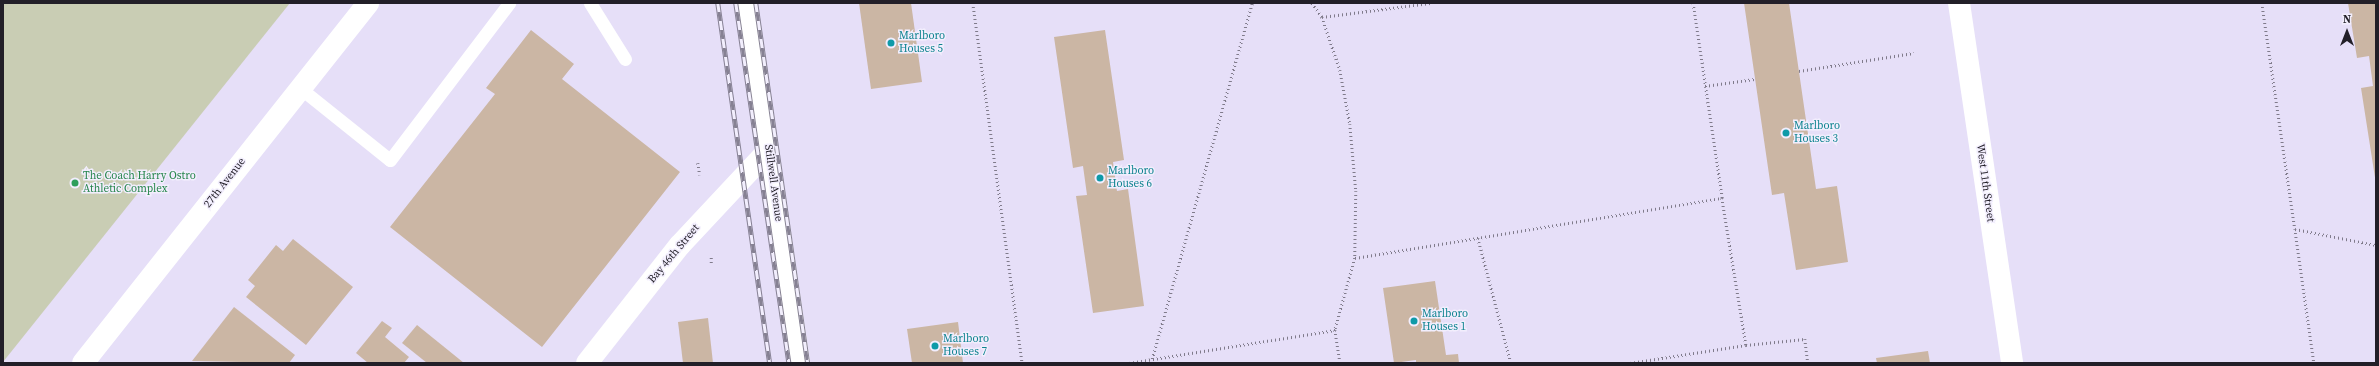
<!DOCTYPE html>
<html>
<head>
<meta charset="utf-8">
<style>
	body { margin:0 }
	#map { position:relative; width:2379px; height:366px; overflow:hidden; background:#e6dff8; font-family:"Source Serif 4",serif }
	div>[style] { position:absolute }
	.green>* { inset:0; background:#c9cdb4 }
	.building>* { inset:0; background:#cbb6a4 }
	.path>* { height:2.5px; margin-top:-1.25px; transform-origin:0; background:repeating-linear-gradient(90deg,#807b8b 0 1px,transparent 0 4px) }
	.service>* { height:13px; margin:-6.5px; padding:0 6.5px; transform-origin:6.5px; border-radius:6.5px; background:#fff }
	.minor>* { height:22px; margin:-11px; padding:0 11px; transform-origin:11px; border-radius:11px; background:#fff }
	.secondary>* { height:22px; margin:-11px; padding:0 11px; transform-origin:11px; border-radius:11px; background:#fff }
	.rail>* { height:4.5px; margin-top:-2.25px; transform-origin:0; background:repeating-linear-gradient(90deg,#f2eefd 0 9px,#868193 0 18px); box-sizing:border-box; border-block:1px solid #868193 }
	.dots>* { width:11px; height:11px; translate:-50% -50%; box-sizing:border-box; border:2px solid #f2eefd; border-radius:50% }
	span { translate:-50% -50%; white-space:nowrap; text-align:center; line-height:1.15; -webkit-text-stroke:3px #f2eefd; paint-order:stroke }
	.culture-label { font-size:11px; color:#0d838f }
	.left { translate:0 -50%; text-align:left }
	.leisure-label { font-size:11px; color:#27864d }
	.street-label { font-size:11px; color:#221f28 }
	.frame { position:absolute; inset:0; border:4px solid #221f28; pointer-events:none }
	.north { position:absolute; left:2327px; top:12px; width:40px; height:40px; -webkit-text-stroke:3px #f2eefd; paint-order:stroke; rotate:0deg; font-size:11px; font-weight:700; line-height:16px; text-align:center; color:#221f28 }
	.north::after { content:''; display:block; margin:auto; width:14px; height:18px; background:#221f28; clip-path:polygon(50% 0,100% 100%,50% 72%,0 100%) }
</style>
</head>
<body>
<div id="map">
	<div class="green">
		<i style="clip-path:polygon(3px 3px,290px 3px,3px 362px)"></i>
	</div>
	<div class="building">
		<i style="clip-path:polygon(859px 3px,911px 3px,922px 82px,871px 89px)"></i>
		<i style="clip-path:polygon(1744px 3px,1789px 3px,1816px 189px,1837px 186px,1848px 262px,1796px 270px,1784px 193px,1772px 195px)"></i>
		<i style="clip-path:polygon(2348px 3px,2376px 3px,2376px 184px,2361px 88px,2373px 86px,2369px 56px,2357px 58px)"></i>
		<i style="clip-path:polygon(531px 30px,574px 64px,562px 79px,680px 172px,542px 347px,390px 227px,495px 94px,486px 88px)"></i>
		<i style="clip-path:polygon(1105px 30px,1124px 160px,1113px 162px,1117px 191px,1128px 189px,1144px 306px,1093px 313px,1076px 196px,1087px 195px,1083px 166px,1073px 168px,1054px 37px)"></i>
		<i style="clip-path:polygon(293px 239px,353px 287px,306px 345px,246px 297px,255px 286px,248px 280px,276px 245px,283px 251px)"></i>
		<i style="clip-path:polygon(1435px 281px,1446px 355px,1458px 354px,1459px 363px,1416px 363px,1416px 360px,1394px 363px,1383px 288px)"></i>
		<i style="clip-path:polygon(234px 307px,295px 355px,289px 363px,192px 361px)"></i>
		<i style="clip-path:polygon(708px 318px,713px 363px,683px 363px,678px 322px)"></i>
		<i style="clip-path:polygon(382px 321px,392px 328px,385px 337px,409px 357px,404px 363px,368px 363px,356px 353px)"></i>
		<i style="clip-path:polygon(958px 322px,963px 363px,912px 363px,907px 329px)"></i>
		<i style="clip-path:polygon(417px 325px,464px 363px,427px 363px,402px 343px)"></i>
		<i style="clip-path:polygon(1928px 351px,1930px 363px,1877px 363px,1876px 358px)"></i>
	</div>
	<div class="path">
		<i style="left:973px;top:3px;width:363px;rotate:82.2deg"></i>
		<i style="left:1312px;top:3px;width:17px;rotate:54deg"></i>
		<i style="left:1322px;top:17px;width:56px;rotate:71.2deg"></i>
		<i style="left:1340px;top:70px;width:55px;rotate:79.5deg"></i>
		<i style="left:1350px;top:124px;width:67px;rotate:84.9deg"></i>
		<i style="left:1356px;top:191px;width:67px;rotate:90.9deg"></i>
		<i style="left:1355px;top:258px;width:75px;rotate:105.5deg"></i>
		<i style="left:2262px;top:3px;width:228px;rotate:81.7deg"></i>
		<i style="left:2295px;top:229px;width:83px;rotate:11.2deg"></i>
		<i style="left:1322px;top:17px;width:109px;rotate:-7.4deg"></i>
		<i style="left:1799px;top:71px;width:116px;rotate:-8.9deg"></i>
		<i style="left:1705px;top:86px;width:50px;rotate:-8deg"></i>
		<i style="left:698px;top:163px;width:12px;rotate:81deg"></i>
		<i style="left:1722px;top:198px;width:149px;rotate:80.7deg"></i>
		<i style="left:1746px;top:345px;width:59px;rotate:-5.8deg"></i>
		<i style="left:1805px;top:339px;width:24px;rotate:83deg"></i>
		<i style="left:2295px;top:229px;width:135px;rotate:81.9deg"></i>
		<i style="left:1478px;top:238px;width:129px;rotate:75.2deg"></i>
		<i style="left:1355px;top:258px;width:372px;rotate:-9.3deg"></i>
		<i style="left:1722px;top:198px;width:197px;rotate:-98.5deg"></i>
		<i style="left:711px;top:263px;width:7px;rotate:-90deg"></i>
		<i style="left:1152px;top:359px;width:370px;rotate:-74.3deg"></i>
		<i style="left:1129px;top:363px;width:209px;rotate:-9.1deg"></i>
		<i style="left:1335px;top:330px;width:33px;rotate:81deg"></i>
		<i style="left:1630px;top:363px;width:117px;rotate:-8.8deg"></i>
	</div>
	<div class="service">
		<i style="left:590px;top:3px;width:66px;rotate:58deg"></i>
		<i style="left:300px;top:88px;width:115px;rotate:38.7deg"></i>
		<i style="left:390px;top:160px;width:197px;rotate:-52.8deg"></i>
	</div>
	<div class="minor">
		<i style="left:1959px;top:3px;width:364px;rotate:81.6deg"></i>
		<i style="left:83px;top:363px;width:459px;rotate:-51.6deg"></i>
		<i style="left:587px;top:363px;width:150px;rotate:-51.8deg"></i>
		<i style="left:680px;top:245px;width:129px;rotate:-46.9deg"></i>
	</div>
	<div class="secondary">
		<i style="left:746px;top:3px;width:364px;rotate:81.6deg"></i>
	</div>
	<div class="rail">
		<i style="left:718px;top:3px;width:364px;rotate:81.8deg"></i>
		<i style="left:736px;top:3px;width:364px;rotate:81.6deg"></i>
		<i style="left:756px;top:3px;width:364px;rotate:81.8deg"></i>
	</div>
	<div class="dots">
		<i style="left:891px;top:43px;background:#0f9aa8"></i>
		<i style="left:1786px;top:133px;background:#0f9aa8"></i>
		<i style="left:1100px;top:178px;background:#0f9aa8"></i>
		<i style="left:75px;top:183px;background:#2e9e5b"></i>
		<i style="left:1414px;top:321px;background:#0f9aa8"></i>
		<i style="left:935px;top:346px;background:#0f9aa8"></i>
	</div>
	<div class="culture-label">
		<span class="left" style="left:899px;top:43px">Marlboro<br>Houses 5</span>
		<span class="left" style="left:1794px;top:133px">Marlboro<br>Houses 3</span>
		<span class="left" style="left:1108px;top:178px">Marlboro<br>Houses 6</span>
		<span class="left" style="left:1422px;top:321px">Marlboro<br>Houses 1</span>
		<span class="left" style="left:943px;top:346px">Marlboro<br>Houses 7</span>
	</div>
	<div class="leisure-label">
		<span class="left" style="left:83px;top:183px">The Coach Harry Ostro<br>Athletic Complex</span>
	</div>
	<div class="street-label">
		<span style="left:225px;top:183px;rotate:-52deg">27th Avenue</span>
		<span style="left:773px;top:183px;rotate:82deg">Stillwell Avenue</span>
		<span style="left:1985px;top:183px;rotate:82deg">West 11th Street</span>
		<span style="left:674px;top:254px;rotate:-50deg">Bay 46th Street</span>
	</div>
	<div class="frame"></div>
	<div class="north">N</div>
</div>
</body>
</html>
